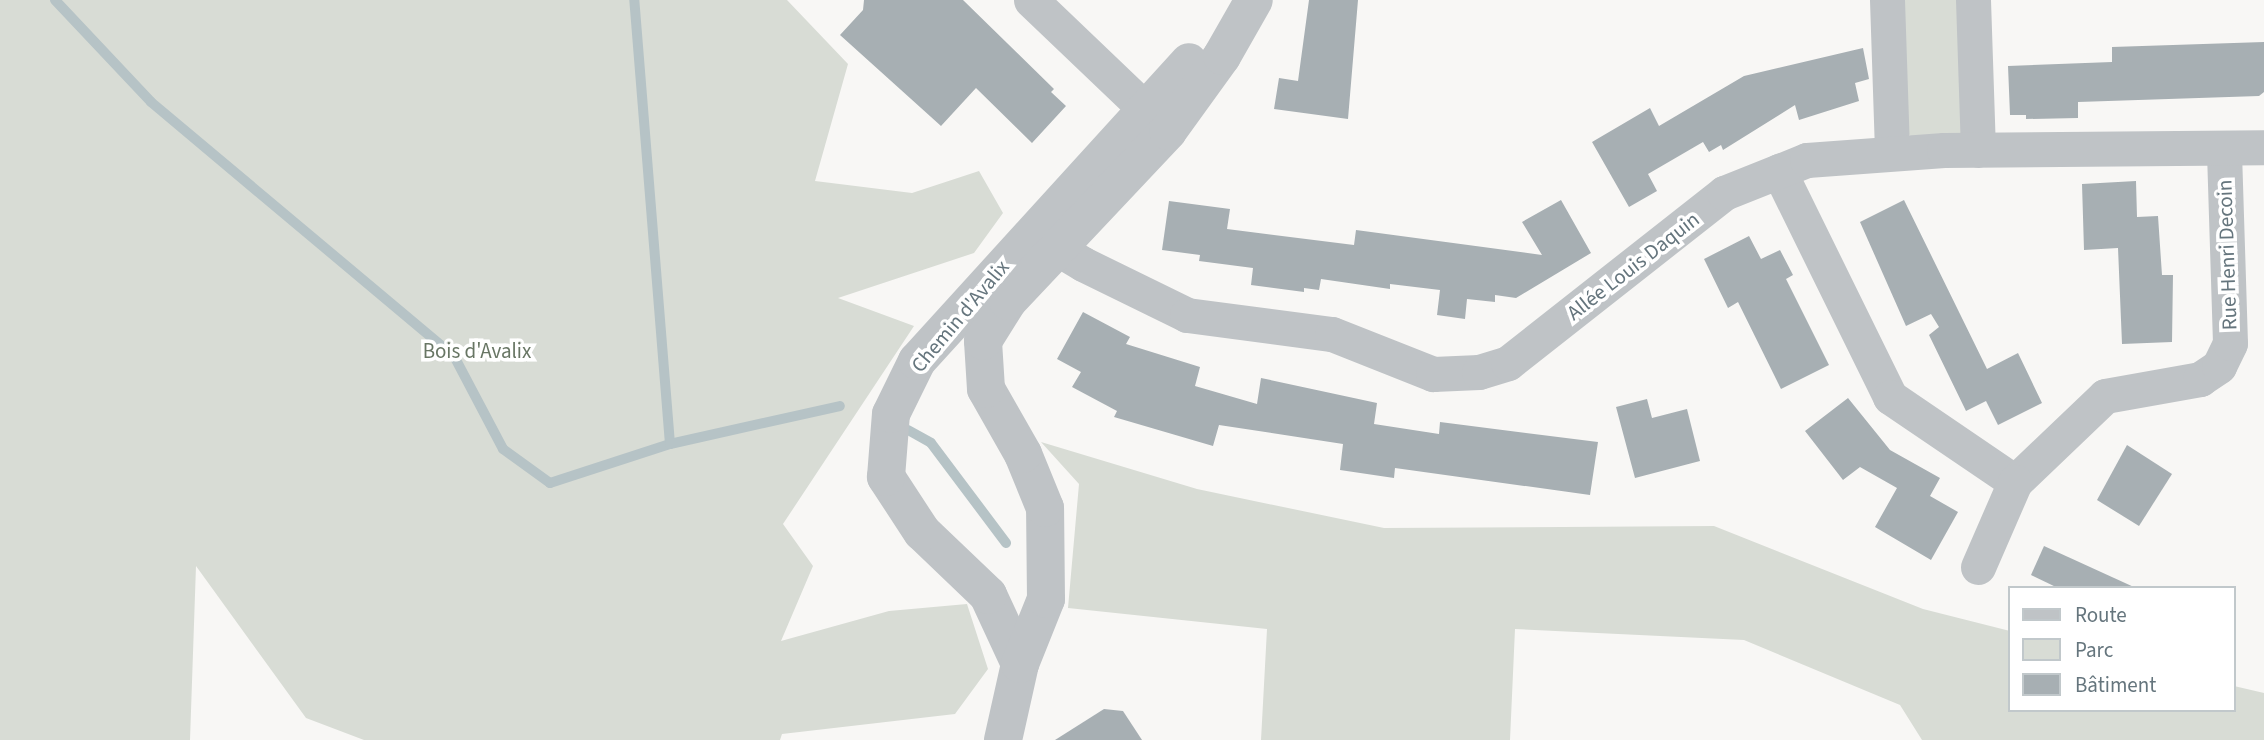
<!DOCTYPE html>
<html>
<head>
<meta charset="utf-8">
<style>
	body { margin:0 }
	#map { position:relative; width:2264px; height:740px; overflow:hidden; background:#f8f7f5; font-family:"Source Sans 3",sans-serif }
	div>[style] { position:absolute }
	.green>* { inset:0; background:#d8dcd5 }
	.stream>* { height:10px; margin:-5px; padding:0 5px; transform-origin:5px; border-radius:5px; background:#b6c3c6 }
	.building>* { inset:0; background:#a7afb3 }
	.minor>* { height:35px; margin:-17.5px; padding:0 17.5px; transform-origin:17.5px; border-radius:17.5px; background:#bfc3c6 }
	.tertiary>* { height:38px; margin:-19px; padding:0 19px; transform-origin:19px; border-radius:19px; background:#bfc3c6 }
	span { translate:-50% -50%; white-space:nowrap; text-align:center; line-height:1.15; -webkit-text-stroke:7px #fff; paint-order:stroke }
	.street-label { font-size:21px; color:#65757d }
	.park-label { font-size:21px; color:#687664 }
	.legend { position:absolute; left:2008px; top:586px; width:228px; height:126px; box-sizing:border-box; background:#fff; border:2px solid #c1c8cb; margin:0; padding:9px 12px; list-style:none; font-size:21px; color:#65757d }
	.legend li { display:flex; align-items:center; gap:14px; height:35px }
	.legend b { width:35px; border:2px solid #c1c8cb }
</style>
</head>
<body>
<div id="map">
	<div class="green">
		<i style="clip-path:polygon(0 0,787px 0,848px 64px,815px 181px,912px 193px,979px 171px,1003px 213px,974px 253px,838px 298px,914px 326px,783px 524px,813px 566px,781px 641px,889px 611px,967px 604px,988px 669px,955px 714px,782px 734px,780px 740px,364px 740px,306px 718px,196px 566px,190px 740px,0 740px)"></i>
		<i style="clip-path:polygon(1899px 0,1961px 0,1964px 129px,1955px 142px,1915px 141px,1902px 127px)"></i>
		<i style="clip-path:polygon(1041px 442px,1197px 489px,1384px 528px,1714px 526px,1923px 609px,2010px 631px,2010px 710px,2234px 710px,2234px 686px,2264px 693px,2264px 740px,1922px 740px,1900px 705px,1744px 640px,1515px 629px,1510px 740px,1261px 740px,1267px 629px,1068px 608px,1079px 484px)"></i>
	</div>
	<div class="stream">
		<i style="left:55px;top:0;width:140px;rotate:46.7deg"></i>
		<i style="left:151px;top:102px;width:395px;rotate:40deg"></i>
		<i style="left:454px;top:356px;width:105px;rotate:62.2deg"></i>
		<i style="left:503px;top:449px;width:58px;rotate:35.9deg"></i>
		<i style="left:550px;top:483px;width:126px;rotate:-18deg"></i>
		<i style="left:670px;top:444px;width:445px;rotate:-94.6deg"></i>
		<i style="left:908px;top:430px;width:26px;rotate:29deg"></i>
		<i style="left:931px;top:443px;width:125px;rotate:53.1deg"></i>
		<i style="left:670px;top:444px;width:174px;rotate:-12.6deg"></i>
	</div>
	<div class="building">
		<i style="clip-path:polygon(864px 0,963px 0,1054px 89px,1051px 92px,1066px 106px,1032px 143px,976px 88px,941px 126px,840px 35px,863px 10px)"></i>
		<i style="clip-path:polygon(1309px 0,1358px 0,1348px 119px,1274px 109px,1279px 78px,1298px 81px)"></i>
		<i style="clip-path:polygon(2264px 42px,2264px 92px,2259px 96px,2078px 102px,2078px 118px,2026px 119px,2026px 115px,2010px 115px,2008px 66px,2112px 62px,2112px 47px)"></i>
		<i style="clip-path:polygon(1863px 48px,1869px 79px,1855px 83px,1859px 101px,1799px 120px,1795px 105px,1723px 150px,1721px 145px,1709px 152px,1703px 142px,1648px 174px,1657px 191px,1629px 207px,1592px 142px,1650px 108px,1659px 126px,1744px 76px)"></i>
		<i style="clip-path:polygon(2136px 181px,2137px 217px,2158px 216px,2162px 275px,2173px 275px,2172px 342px,2122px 344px,2118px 248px,2084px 250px,2082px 184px)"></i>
		<i style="clip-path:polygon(1561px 200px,1591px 253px,1516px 298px,1495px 295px,1495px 302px,1467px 299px,1465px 319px,1437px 315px,1440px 290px,1390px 284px,1390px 289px,1321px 279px,1319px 290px,1304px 288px,1304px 292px,1251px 285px,1253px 268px,1199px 261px,1200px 255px,1162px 250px,1169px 201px,1230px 209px,1227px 229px,1354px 245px,1356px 230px,1542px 255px,1522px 222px)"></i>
		<i style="clip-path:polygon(1904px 200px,1987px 369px,2018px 353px,2042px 403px,1998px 425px,1986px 401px,1966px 411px,1929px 335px,1939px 327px,1931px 314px,1906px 326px,1860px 222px)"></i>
		<i style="clip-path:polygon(1749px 236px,1761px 259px,1780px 250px,1793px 275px,1786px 279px,1829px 365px,1781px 389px,1738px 302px,1728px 308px,1704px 259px)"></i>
		<i style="clip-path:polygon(1083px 312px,1130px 337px,1126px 344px,1200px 367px,1195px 386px,1257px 404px,1261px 378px,1377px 403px,1374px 424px,1439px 434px,1440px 422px,1598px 442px,1590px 495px,1395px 468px,1394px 478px,1340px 470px,1343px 444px,1219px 425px,1213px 446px,1114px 417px,1117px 411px,1072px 387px,1081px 372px,1057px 359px)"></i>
		<i style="clip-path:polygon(1848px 398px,1890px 450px,1940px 478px,1930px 496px,1958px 512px,1931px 560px,1875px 527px,1897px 488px,1860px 467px,1843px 480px,1805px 431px)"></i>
		<i style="clip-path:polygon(1647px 399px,1652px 418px,1687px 409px,1700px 461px,1635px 478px,1616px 407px)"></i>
		<i style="clip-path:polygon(2127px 445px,2172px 474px,2139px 526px,2097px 500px)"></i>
		<i style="clip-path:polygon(2044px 546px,2136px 588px,2058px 588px,2031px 575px)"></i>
		<i style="clip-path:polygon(1104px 709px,1123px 711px,1142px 740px,1055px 740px)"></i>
	</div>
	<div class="minor">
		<i style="left:1031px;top:0;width:187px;rotate:43.7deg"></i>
		<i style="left:1887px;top:0;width:152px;rotate:88.1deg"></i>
		<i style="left:1973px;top:0;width:150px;rotate:88.1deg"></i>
		<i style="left:1779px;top:171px;width:252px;rotate:63.8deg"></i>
		<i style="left:1890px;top:397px;width:151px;rotate:34.2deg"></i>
		<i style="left:2015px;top:482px;width:124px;rotate:-43.7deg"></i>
		<i style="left:2105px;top:396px;width:97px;rotate:-10.1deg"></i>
		<i style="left:2200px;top:379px;width:23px;rotate:-34deg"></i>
		<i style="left:2219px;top:366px;width:25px;rotate:-64deg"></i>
		<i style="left:2230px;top:343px;width:193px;rotate:-91.8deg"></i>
		<i style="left:1033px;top:234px;width:58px;rotate:31deg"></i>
		<i style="left:1083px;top:264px;width:116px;rotate:26.1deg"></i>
		<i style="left:1187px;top:315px;width:146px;rotate:7.5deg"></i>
		<i style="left:1332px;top:334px;width:109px;rotate:21.6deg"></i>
		<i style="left:1433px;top:374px;width:46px;rotate:-2.5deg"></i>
		<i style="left:1479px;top:372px;width:30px;rotate:-17deg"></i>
		<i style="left:1508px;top:363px;width:275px;rotate:-38.2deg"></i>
		<i style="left:1724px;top:193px;width:89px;rotate:-21.7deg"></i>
		<i style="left:1807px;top:160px;width:137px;rotate:-4.2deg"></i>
		<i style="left:1944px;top:150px;width:320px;rotate:-0.5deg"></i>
		<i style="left:1978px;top:567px;width:93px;rotate:-66.5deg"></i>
	</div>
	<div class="tertiary">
		<i style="left:1020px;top:664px;width:76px;rotate:-114.9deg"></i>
		<i style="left:988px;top:595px;width:91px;rotate:-136.3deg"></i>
		<i style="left:922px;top:532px;width:66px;rotate:-123.2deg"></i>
		<i style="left:886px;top:477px;width:63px;rotate:-85.5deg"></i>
		<i style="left:891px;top:414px;width:59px;rotate:-63.9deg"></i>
		<i style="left:917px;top:361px;width:404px;rotate:-47.7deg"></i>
		<i style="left:1003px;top:740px;width:78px;rotate:-77.4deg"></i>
		<i style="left:1020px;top:664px;width:70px;rotate:-68.2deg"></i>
		<i style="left:1046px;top:599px;width:91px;rotate:-90.6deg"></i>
		<i style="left:1045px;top:508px;width:58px;rotate:-112.2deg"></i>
		<i style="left:1023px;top:454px;width:75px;rotate:-119.6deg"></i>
		<i style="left:986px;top:389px;width:48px;rotate:-93.6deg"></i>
		<i style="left:983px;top:341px;width:47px;rotate:-58deg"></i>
		<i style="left:1008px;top:301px;width:233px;rotate:-46.7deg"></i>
		<i style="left:1168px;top:131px;width:92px;rotate:-54.2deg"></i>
		<i style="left:1222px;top:56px;width:64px;rotate:-60.3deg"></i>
	</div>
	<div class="street-label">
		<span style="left:2227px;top:255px;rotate:-92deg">Rue Henri Decoin</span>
		<span style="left:1633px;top:266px;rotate:-38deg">Allée Louis Daquin</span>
		<span style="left:960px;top:316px;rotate:-50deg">Chemin d'Avalix</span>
	</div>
	<div class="park-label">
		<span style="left:477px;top:351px">Bois d'Avalix</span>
	</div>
	<ul class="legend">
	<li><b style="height:9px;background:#bfc3c6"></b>Route</li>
	<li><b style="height:19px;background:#d8dcd5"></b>Parc</li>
	<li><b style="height:19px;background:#a7afb3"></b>Bâtiment</li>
	</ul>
</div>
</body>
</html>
